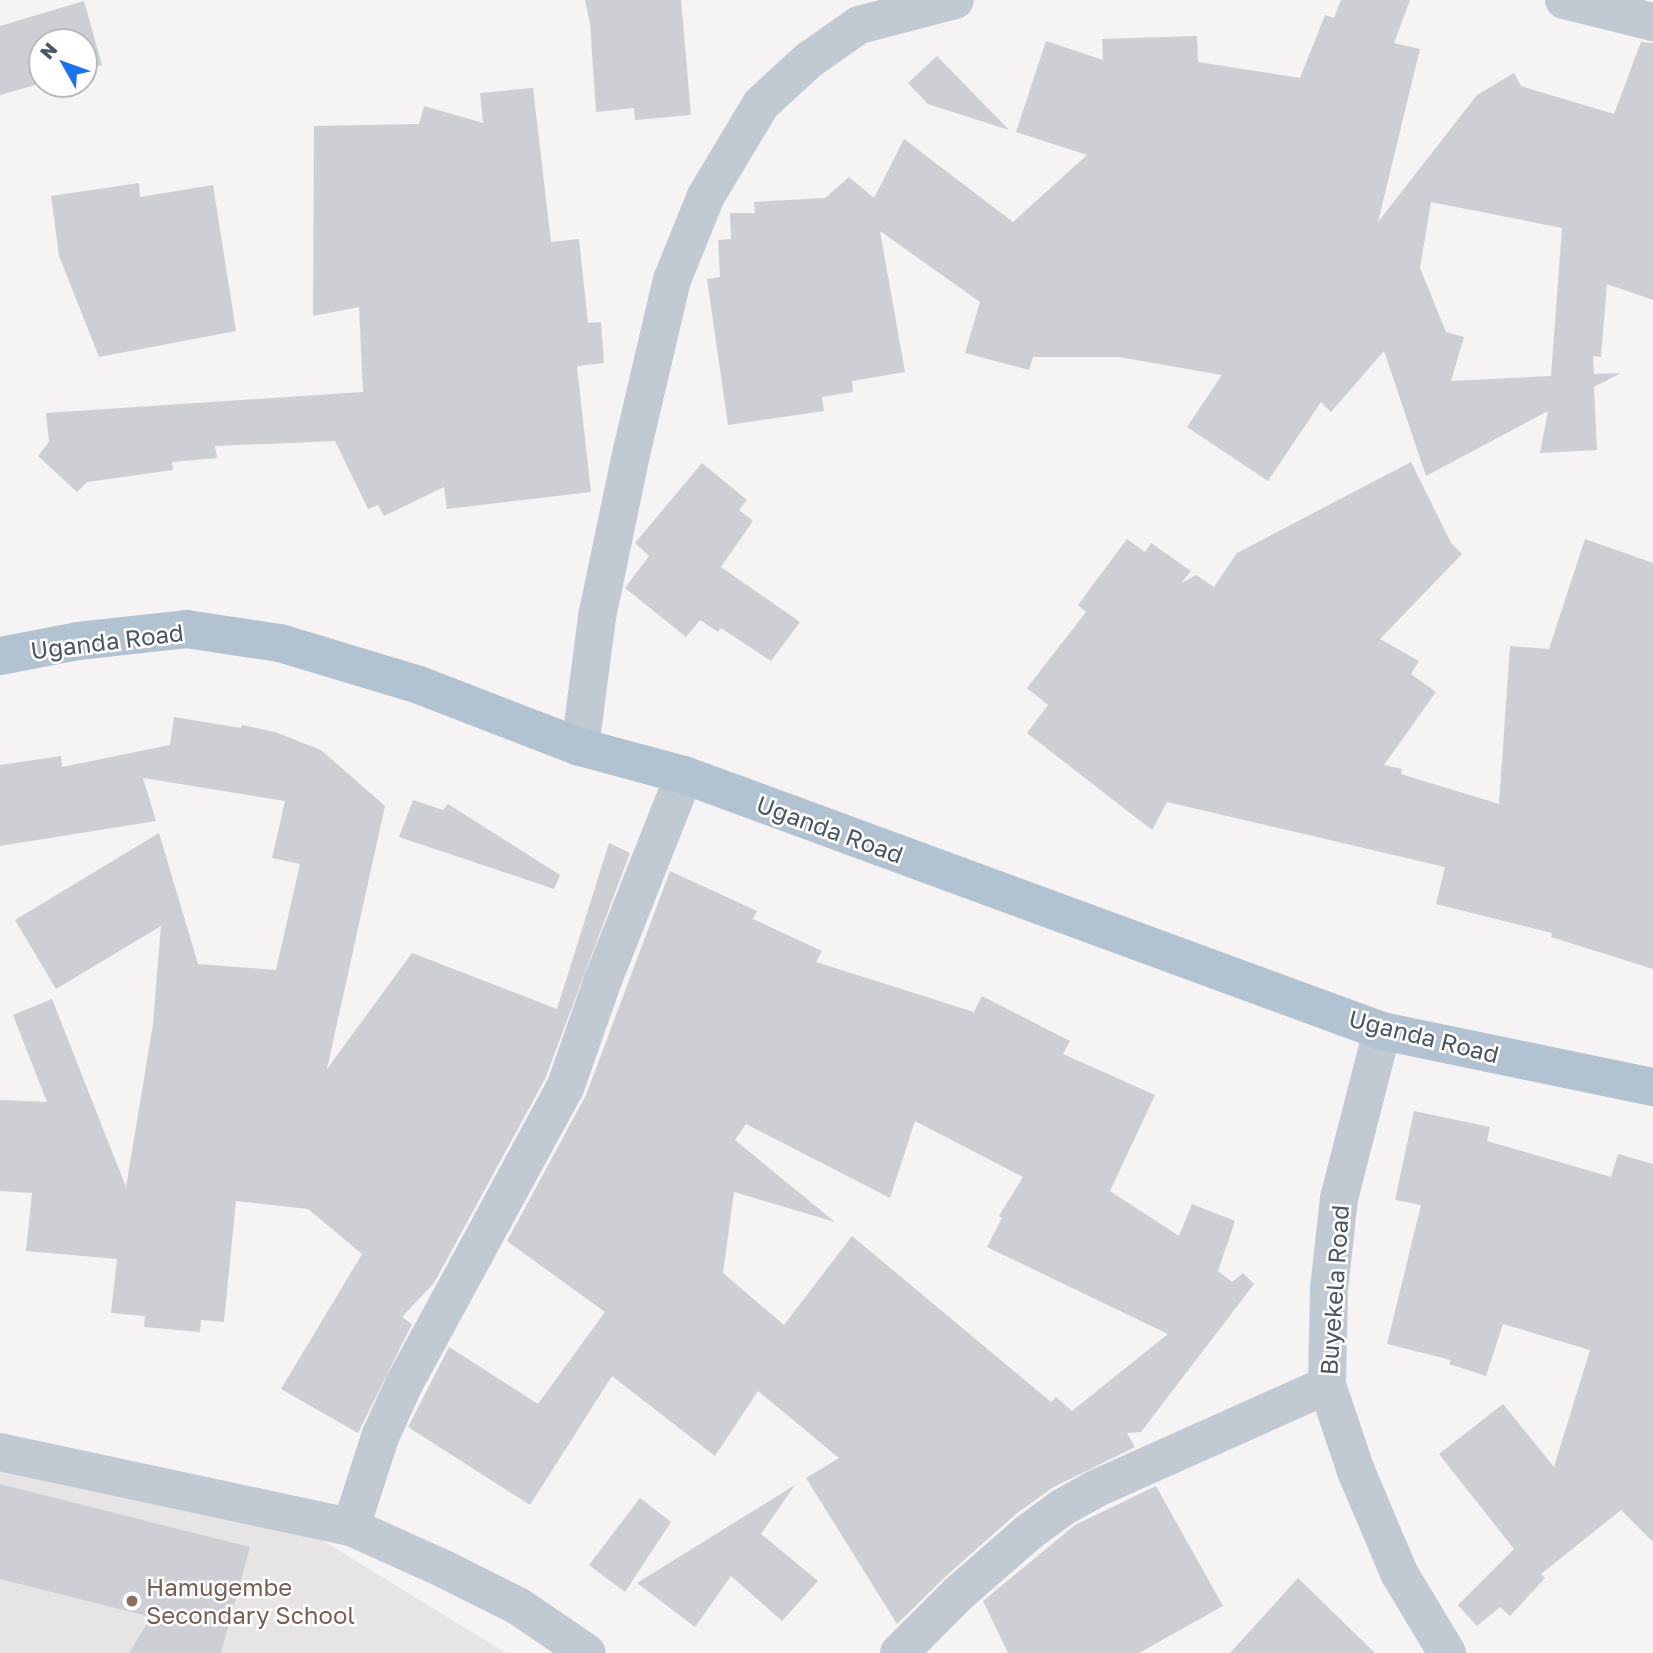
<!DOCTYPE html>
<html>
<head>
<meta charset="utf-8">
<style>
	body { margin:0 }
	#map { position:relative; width:1653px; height:1653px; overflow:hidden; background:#f5f3f3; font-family:"Golos Text",sans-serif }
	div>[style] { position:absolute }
	.education>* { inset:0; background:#e6e4e5 }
	.building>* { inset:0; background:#cdcfd5 }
	.minor>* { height:38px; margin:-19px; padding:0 19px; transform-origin:19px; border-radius:19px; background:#c1cad2 }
	.major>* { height:38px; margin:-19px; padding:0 19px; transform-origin:19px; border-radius:19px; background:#b3c2d1 }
	.dots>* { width:19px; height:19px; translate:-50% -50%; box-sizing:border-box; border:4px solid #fff; border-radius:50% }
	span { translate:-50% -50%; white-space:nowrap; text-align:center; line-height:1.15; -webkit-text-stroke:5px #fff; paint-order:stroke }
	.street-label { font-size:24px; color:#4a5661 }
	.education-label { font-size:24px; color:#785e54 }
	.left { translate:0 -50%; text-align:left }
	.north { position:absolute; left:28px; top:28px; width:70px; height:70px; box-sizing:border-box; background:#fff; border:2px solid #b7bbc0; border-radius:50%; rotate:310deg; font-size:19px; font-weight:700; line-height:28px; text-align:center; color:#4a5661 }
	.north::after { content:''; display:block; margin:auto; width:24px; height:32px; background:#1a73e8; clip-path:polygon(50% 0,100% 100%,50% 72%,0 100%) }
</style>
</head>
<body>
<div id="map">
	<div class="education">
		<i style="clip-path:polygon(0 1457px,289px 1520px,506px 1653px,0 1653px)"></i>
	</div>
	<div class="building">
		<i style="clip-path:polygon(585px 0,681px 0,691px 115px,635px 120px,634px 108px,596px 112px,590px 23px)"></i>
		<i style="clip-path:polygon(evenodd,1341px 0,1410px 0,1394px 43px,1420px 49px,1378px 222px,1477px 95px,1514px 73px,1521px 86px,1614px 114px,1641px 42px,1653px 43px,1653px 300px,1607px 284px,1601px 357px,1593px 356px,1594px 374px,1621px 373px,1594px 387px,1597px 450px,1540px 453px,1548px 411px,1426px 476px,1384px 351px,1331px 412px,1321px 402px,1268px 481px,1187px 427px,1222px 375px,1119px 357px,1033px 357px,1029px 370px,965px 353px,980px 302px,880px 231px,905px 372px,852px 381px,853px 392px,822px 397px,824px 411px,728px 425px,707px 279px,720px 277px,718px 240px,731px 239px,730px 213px,755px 213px,754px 202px,825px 198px,849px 177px,874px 198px,904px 139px,1013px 222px,1087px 155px,1016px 132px,1046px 41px,1103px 60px,1102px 39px,1197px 36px,1198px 62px,1300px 78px,1325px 15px,1334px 18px,1341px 0,1431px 202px,1562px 228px,1551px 376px,1451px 381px,1464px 337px,1446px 332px,1420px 268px,1431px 202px)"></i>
		<i style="clip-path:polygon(84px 1px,102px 65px,84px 70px,84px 42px,42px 42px,42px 83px,0 95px,0 26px)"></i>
		<i style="clip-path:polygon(937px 56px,1009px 130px,928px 104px,908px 83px)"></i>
		<i style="clip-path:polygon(533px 88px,551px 242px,579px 239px,588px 323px,601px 322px,604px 363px,577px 366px,591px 492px,447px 509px,444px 487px,384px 516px,378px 505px,368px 509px,335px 441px,215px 446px,217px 458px,172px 462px,173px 470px,87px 482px,77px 492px,38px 456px,49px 442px,46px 413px,363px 392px,359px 307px,313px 316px,314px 126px,419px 124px,424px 106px,483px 123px,480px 93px)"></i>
		<i style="clip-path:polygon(139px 183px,140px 197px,213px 185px,236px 331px,99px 357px,59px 256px,51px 196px)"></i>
		<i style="clip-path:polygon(1411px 462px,1451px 543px,1462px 554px,1380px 639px,1419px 661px,1411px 674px,1436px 692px,1384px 765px,1402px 769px,1401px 774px,1499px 804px,1510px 646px,1549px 649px,1585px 539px,1653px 563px,1653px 969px,1551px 937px,1552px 933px,1436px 904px,1445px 867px,1167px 802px,1152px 830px,1027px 733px,1048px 705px,1027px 688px,1086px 612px,1078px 605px,1127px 539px,1145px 552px,1151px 543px,1191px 571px,1181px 583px,1196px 575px,1214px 587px,1237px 553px)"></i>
		<i style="clip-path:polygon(702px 463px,747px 500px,739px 510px,753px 521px,721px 567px,800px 622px,771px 661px,721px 628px,718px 632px,700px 620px,686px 637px,625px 588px,649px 556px,635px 543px)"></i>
		<i style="clip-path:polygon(174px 717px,241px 728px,242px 725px,275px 732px,321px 750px,385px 806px,327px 1069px,412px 953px,557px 1009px,609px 843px,630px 853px,545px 1079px,434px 1283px,402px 1317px,412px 1324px,358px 1433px,281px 1389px,362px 1254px,308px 1209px,236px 1201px,224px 1322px,201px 1320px,200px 1332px,144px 1327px,145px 1316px,111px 1313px,117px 1259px,26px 1251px,32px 1193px,0 1191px,0 1100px,47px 1102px,13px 1015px,52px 999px,126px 1187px,153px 1024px,161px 926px,56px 989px,15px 920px,159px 833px,198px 964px,276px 970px,300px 864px,272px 858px,285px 801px,143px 778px,156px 821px,0 846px,0 765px,61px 756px,62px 767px,170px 745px)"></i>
		<i style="clip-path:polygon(413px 800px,443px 810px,448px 804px,560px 875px,554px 889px,399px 837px)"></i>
		<i style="clip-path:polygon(evenodd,670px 871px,757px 911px,753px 919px,822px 951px,816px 962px,974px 1012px,982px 996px,1070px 1041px,1063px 1054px,1155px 1095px,1110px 1191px,1179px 1236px,1192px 1204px,1235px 1221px,1218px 1271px,1232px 1282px,1243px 1273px,1254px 1284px,1141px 1432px,1127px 1433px,1135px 1447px,1052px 1488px,1016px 1514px,945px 1577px,897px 1624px,806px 1478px,839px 1458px,758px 1391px,715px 1456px,612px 1376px,530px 1505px,408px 1427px,449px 1347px,538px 1404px,605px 1312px,507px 1241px,586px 1095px,670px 871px,915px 1121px,1023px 1177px,999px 1216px,1002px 1218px,987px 1247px,1168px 1334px,1072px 1411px,1056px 1397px,1051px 1402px,852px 1236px,784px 1325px,723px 1273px,734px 1192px,835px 1222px,735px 1140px,746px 1124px,890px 1198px,915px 1121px)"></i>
		<i style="clip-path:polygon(1414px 1111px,1490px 1127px,1487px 1141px,1611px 1177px,1618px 1154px,1653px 1164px,1653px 1542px,1621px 1510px,1541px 1574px,1545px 1578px,1510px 1616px,1500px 1607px,1477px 1626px,1458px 1605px,1514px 1549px,1439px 1454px,1503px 1404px,1554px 1467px,1590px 1350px,1503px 1324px,1486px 1376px,1449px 1364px,1451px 1360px,1387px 1344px,1421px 1205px,1395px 1200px)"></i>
		<i style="clip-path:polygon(0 1484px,250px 1547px,221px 1653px,129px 1653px,151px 1617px,0 1579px)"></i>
		<i style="clip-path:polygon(795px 1485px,761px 1534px,818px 1581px,782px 1621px,731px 1576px,695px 1627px,637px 1583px)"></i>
		<i style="clip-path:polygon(1156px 1486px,1223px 1606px,1139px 1653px,1008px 1653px,983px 1601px,1075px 1525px)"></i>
		<i style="clip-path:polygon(640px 1498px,671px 1522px,625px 1592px,589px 1565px)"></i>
		<i style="clip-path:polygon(1298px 1578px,1375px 1653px,1230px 1653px)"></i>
	</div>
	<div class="minor">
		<i style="left:1564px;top:0;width:92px;rotate:13.9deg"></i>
		<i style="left:580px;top:747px;width:131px;rotate:-82.5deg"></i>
		<i style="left:597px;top:617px;width:171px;rotate:-78.2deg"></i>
		<i style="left:632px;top:450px;width:175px;rotate:-76.8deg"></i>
		<i style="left:672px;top:280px;width:91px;rotate:-68deg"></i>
		<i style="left:706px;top:196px;width:107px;rotate:-59.1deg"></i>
		<i style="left:761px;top:104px;width:65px;rotate:-42.5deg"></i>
		<i style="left:809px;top:60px;width:61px;rotate:-35deg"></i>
		<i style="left:859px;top:25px;width:99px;rotate:-14.6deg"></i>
		<i style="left:1382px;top:1031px;width:172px;rotate:104.4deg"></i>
		<i style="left:1339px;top:1198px;width:91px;rotate:96.3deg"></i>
		<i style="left:1329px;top:1288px;width:97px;rotate:91.2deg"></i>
		<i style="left:1327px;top:1385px;width:91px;rotate:71.4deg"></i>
		<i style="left:1356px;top:1471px;width:111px;rotate:67.1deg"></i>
		<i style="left:1399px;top:1573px;width:93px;rotate:59deg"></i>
		<i style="left:0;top:1452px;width:359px;rotate:12.1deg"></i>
		<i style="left:351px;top:1527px;width:102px;rotate:24.3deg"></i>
		<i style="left:444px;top:1569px;width:83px;rotate:26.6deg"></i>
		<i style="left:518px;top:1606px;width:83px;rotate:34.3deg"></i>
		<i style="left:351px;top:1527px;width:95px;rotate:-72.1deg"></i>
		<i style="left:380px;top:1437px;width:58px;rotate:-65.6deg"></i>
		<i style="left:404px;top:1384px;width:337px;rotate:-61.5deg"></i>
		<i style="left:565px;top:1088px;width:114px;rotate:-70.6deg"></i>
		<i style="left:603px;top:980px;width:220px;rotate:-68.4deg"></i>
		<i style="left:899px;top:1653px;width:85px;rotate:-45deg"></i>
		<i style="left:959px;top:1593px;width:93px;rotate:-41.1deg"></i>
		<i style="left:1029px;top:1532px;width:42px;rotate:-36.3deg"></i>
		<i style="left:1063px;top:1507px;width:37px;rotate:-29deg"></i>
		<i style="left:1095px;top:1489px;width:254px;rotate:-24.1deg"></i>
	</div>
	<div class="major">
		<i style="left:0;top:656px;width:79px;rotate:-10.9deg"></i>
		<i style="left:78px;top:641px;width:109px;rotate:-6.3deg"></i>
		<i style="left:186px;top:629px;width:95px;rotate:8.5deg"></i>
		<i style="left:280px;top:643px;width:145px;rotate:16.8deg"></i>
		<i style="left:419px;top:685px;width:173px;rotate:21.1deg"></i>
		<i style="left:580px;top:747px;width:108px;rotate:15.1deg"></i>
		<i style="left:684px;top:775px;width:743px;rotate:20.14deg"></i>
		<i style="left:1382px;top:1031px;width:277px;rotate:11.7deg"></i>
	</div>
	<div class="dots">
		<i style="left:132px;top:1601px;background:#8d6e63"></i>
	</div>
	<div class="street-label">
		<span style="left:107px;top:641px;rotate:-7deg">Uganda Road</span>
		<span style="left:830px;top:829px;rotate:20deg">Uganda Road</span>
		<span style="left:1424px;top:1036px;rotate:14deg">Uganda Road</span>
		<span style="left:1334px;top:1290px;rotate:-86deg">Buyekela Road</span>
	</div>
	<div class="education-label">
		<span class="left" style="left:146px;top:1601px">Hamugembe<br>Secondary School</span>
	</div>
	<div class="north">N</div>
</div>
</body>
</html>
